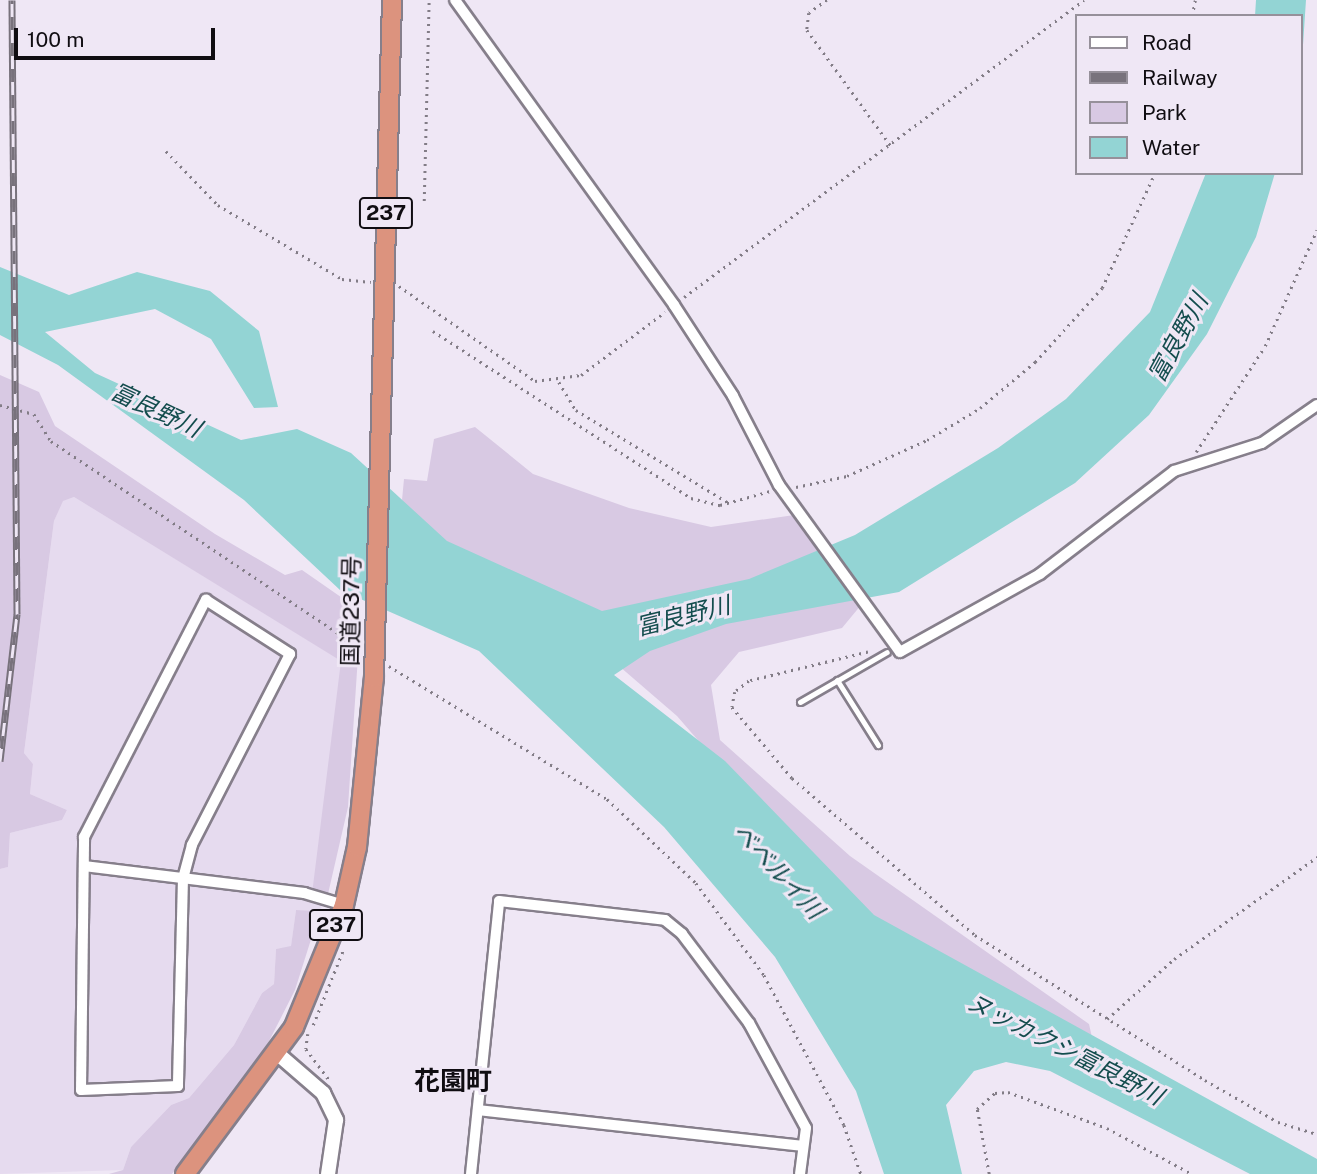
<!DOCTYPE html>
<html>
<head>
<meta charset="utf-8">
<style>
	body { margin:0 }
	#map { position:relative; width:1317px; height:1174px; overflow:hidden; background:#efe7f5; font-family:"Public Sans","Noto Sans JP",sans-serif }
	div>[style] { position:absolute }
	.built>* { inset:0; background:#e6dbef }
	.green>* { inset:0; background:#d8c9e3 }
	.water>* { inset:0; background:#93d4d4 }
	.path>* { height:2.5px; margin-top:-1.25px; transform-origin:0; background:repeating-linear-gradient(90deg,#827c86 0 2px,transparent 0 7px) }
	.roads { filter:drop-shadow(2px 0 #867f8b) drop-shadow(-2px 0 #867f8b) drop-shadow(0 2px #867f8b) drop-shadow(0 -2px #867f8b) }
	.service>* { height:5px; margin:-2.5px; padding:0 2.5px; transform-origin:2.5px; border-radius:2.5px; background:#fff }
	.minor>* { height:10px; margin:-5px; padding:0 5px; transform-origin:5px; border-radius:5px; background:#fff }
	.tertiary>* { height:14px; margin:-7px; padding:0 7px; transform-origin:7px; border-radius:7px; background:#fff }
	.trunk>* { height:18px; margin:-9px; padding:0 9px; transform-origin:9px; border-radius:9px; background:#dc937e }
	.rail>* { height:7px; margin-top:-3.5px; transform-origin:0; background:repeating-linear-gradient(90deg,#efe7f5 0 13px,#78727c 0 26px); box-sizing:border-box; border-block:2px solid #78727c }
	span { translate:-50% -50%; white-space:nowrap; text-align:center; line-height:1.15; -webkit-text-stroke:6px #efe7f5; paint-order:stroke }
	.shield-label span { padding:2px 5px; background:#efe7f5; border:2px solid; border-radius:5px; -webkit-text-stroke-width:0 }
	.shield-label { font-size:21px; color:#100d12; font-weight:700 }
	.street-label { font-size:23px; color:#100d12 }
	.water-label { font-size:24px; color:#144d4e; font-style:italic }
	.quarter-label { font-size:26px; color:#100d12; font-weight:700 }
	.legend { position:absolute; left:1075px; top:14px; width:228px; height:161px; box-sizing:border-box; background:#efe7f5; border:2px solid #96909a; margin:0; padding:9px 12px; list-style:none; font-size:21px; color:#100d12 }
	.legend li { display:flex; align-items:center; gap:14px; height:35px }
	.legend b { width:35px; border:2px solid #96909a }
	.scale { position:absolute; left:14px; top:28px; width:201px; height:32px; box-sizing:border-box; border:4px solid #100d12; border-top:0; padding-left:9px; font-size:21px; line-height:24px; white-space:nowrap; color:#100d12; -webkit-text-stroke:5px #efe7f5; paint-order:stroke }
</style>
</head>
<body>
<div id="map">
	<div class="built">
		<i style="clip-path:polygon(74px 497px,342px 661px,313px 894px,328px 894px,320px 911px,296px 910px,291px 947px,276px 949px,274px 984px,262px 993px,234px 1045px,189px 1098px,171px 1105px,131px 1147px,123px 1170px,0 1174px,0 869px,8px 867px,10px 833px,62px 820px,67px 810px,30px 794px,33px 764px,24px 753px,54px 521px,62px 501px)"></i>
	</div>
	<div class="green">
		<i style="clip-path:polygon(0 375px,39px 392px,55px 426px,215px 534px,285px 575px,302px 570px,361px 611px,348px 807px,328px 894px,312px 894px,341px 661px,74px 497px,63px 501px,54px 521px,24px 753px,33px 764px,30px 794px,67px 810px,62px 820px,10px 833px,8px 867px,0 869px)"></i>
		<i style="clip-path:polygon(475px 427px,533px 474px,629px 508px,711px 527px,801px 514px,871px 593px,842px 628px,739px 652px,711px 685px,720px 740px,850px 856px,1089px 1024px,1093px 1042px,899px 951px,801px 859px,677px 716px,619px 666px,450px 560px,402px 500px,404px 479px,427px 481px,434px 439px)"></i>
		<i style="clip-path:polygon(296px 910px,320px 911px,295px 990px,263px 1053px,172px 1174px,109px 1174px,123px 1170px,131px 1147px,171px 1105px,189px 1098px,234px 1045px,262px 993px,274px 984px,276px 949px,291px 946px)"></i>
	</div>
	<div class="water">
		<i style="clip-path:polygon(1256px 0,1306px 0,1301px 75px,1301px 16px,1255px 16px)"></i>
		<i style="clip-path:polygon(1206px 173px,1275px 173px,1256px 237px,1207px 334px,1149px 415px,1075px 483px,899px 592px,726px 624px,650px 651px,614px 675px,725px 761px,874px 915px,1317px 1159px,1317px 1174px,1250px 1174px,1050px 1071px,1006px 1062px,974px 1071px,946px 1105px,962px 1174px,884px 1174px,856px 1091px,775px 957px,664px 827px,479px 651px,340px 590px,244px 500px,58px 365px,0 335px,0 267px,69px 295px,137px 272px,210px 291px,259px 331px,278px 407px,254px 408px,211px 339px,155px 309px,45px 332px,95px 373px,241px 440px,297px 429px,351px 453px,447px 541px,602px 611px,749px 579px,855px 535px,998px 448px,1066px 399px,1150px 312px)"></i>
	</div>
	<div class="path">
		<i style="left:827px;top:0;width:22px;rotate:144deg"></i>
		<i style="left:809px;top:13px;width:17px;rotate:97deg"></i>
		<i style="left:807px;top:30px;width:143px;rotate:54.1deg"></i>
		<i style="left:1192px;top:16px;width:16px;rotate:-79deg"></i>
		<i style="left:166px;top:151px;width:75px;rotate:46.1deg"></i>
		<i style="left:218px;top:205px;width:144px;rotate:30.8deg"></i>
		<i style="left:342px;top:279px;width:29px;rotate:6deg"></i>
		<i style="left:424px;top:201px;width:201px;rotate:-88.6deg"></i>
		<i style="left:399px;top:286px;width:166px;rotate:34.9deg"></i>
		<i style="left:535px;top:381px;width:46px;rotate:-7.4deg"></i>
		<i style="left:581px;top:375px;width:105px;rotate:-36.9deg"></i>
		<i style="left:684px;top:297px;width:498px;rotate:-36.6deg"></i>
		<i style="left:433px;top:331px;width:307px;rotate:32.9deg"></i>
		<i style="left:691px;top:498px;width:30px;rotate:14deg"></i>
		<i style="left:720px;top:505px;width:52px;rotate:-15.6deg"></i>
		<i style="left:559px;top:382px;width:33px;rotate:59deg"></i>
		<i style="left:576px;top:410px;width:179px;rotate:31.3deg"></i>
		<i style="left:0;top:405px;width:35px;rotate:15deg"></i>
		<i style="left:34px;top:414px;width:32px;rotate:58deg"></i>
		<i style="left:51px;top:441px;width:371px;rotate:33.8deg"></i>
		<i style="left:1196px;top:452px;width:126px;rotate:-56.9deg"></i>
		<i style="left:1265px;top:346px;width:127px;rotate:-65.9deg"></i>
		<i style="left:796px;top:487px;width:52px;rotate:-12.2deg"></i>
		<i style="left:847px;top:476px;width:88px;rotate:-24.2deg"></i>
		<i style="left:927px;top:440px;width:62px;rotate:-31.1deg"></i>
		<i style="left:980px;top:408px;width:72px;rotate:-39.9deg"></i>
		<i style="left:1035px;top:362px;width:100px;rotate:-47.8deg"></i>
		<i style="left:1102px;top:288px;width:127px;rotate:-65.3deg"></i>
		<i style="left:868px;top:652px;width:122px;rotate:166.3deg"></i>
		<i style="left:749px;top:681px;width:18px;rotate:142deg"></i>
		<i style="left:735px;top:692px;width:15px;rotate:101deg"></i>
		<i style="left:732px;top:707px;width:93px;rotate:49.8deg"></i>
		<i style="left:792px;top:778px;width:241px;rotate:40.6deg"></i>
		<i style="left:975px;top:935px;width:272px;rotate:32.2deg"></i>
		<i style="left:1205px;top:1080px;width:84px;rotate:29.9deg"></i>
		<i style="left:1278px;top:1122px;width:41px;rotate:17.1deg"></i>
		<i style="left:389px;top:666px;width:255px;rotate:31.4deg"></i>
		<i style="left:607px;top:799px;width:122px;rotate:43.3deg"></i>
		<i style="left:696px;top:883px;width:114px;rotate:53.5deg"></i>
		<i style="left:764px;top:975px;width:170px;rotate:61.9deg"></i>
		<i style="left:844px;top:1125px;width:52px;rotate:70.9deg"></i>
		<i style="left:1107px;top:1019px;width:90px;rotate:-41.8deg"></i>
		<i style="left:1174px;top:959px;width:176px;rotate:-35.5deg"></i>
		<i style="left:313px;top:1025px;width:83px;rotate:-68.1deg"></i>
		<i style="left:308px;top:1034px;width:15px;rotate:98deg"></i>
		<i style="left:306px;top:1049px;width:38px;rotate:53deg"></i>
		<i style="left:989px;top:1174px;width:66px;rotate:-100.5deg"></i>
		<i style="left:977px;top:1109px;width:24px;rotate:-42deg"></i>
		<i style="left:995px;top:1093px;width:13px;rotate:-4deg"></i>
		<i style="left:1008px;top:1092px;width:105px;rotate:20deg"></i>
		<i style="left:1107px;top:1128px;width:97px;rotate:28.4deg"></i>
	</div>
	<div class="roads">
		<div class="service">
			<i style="left:837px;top:680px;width:77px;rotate:57.8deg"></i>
			<i style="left:800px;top:702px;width:100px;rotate:-29.9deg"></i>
		</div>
		<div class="minor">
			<i style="left:455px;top:0;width:375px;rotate:54.3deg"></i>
			<i style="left:674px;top:305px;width:108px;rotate:57deg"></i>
			<i style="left:733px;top:396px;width:100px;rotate:62.7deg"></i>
			<i style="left:779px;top:485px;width:206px;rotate:54.1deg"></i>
			<i style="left:900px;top:652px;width:160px;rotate:-29.1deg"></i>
			<i style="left:1040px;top:574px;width:169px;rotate:-37.5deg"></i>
			<i style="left:1174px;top:471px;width:92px;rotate:-17.7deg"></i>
			<i style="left:1262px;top:443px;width:67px;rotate:-34.6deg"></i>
			<i style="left:206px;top:600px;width:100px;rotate:32.7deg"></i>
			<i style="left:290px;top:654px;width:215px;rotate:117.2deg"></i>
			<i style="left:192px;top:845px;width:34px;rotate:105deg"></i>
			<i style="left:183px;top:878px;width:208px;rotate:91.4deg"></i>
			<i style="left:178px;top:1086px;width:97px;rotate:177.6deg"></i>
			<i style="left:81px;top:1090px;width:253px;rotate:-89.3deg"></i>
			<i style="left:84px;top:837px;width:267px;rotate:-62.8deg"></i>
			<i style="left:84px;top:866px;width:222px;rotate:7deg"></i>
			<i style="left:304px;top:893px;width:42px;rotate:16.7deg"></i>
			<i style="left:478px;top:1110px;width:327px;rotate:6.3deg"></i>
			<i style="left:471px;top:1174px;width:274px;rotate:-84.1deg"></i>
			<i style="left:499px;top:901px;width:167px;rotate:6.5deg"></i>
			<i style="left:665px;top:920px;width:22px;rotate:39deg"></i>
			<i style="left:682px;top:934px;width:111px;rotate:53deg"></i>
			<i style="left:749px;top:1023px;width:119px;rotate:61.5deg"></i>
			<i style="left:806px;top:1128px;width:46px;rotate:97.4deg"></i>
		</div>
		<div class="tertiary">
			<i style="left:278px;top:1054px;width:60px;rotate:40.9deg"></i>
			<i style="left:323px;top:1093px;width:30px;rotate:64deg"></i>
			<i style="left:336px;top:1120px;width:55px;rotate:98.4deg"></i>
		</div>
		<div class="trunk">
			<i style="left:185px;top:1174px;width:183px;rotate:-53.4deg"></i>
			<i style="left:294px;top:1027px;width:132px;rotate:-67.7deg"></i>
			<i style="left:344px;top:905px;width:59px;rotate:-77.4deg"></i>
			<i style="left:357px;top:847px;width:170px;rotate:-84.3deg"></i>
			<i style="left:374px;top:678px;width:678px;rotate:-88.48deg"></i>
		</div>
	</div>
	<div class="rail">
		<i style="left:0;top:761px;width:148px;rotate:-83.4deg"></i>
		<i style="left:17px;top:614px;width:614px;rotate:-90.47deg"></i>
	</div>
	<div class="shield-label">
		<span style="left:386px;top:213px">237</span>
		<span style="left:336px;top:925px">237</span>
	</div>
	<div class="street-label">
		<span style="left:351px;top:611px;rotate:-89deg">国道237号</span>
	</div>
	<div class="water-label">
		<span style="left:1178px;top:338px;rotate:-61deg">富良野川</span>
		<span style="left:156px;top:410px;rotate:25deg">富良野川</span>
		<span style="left:683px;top:616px;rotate:-14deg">富良野川</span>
		<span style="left:778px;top:871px;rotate:47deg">ベベルイ川</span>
		<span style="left:1065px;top:1049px;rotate:27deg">ヌッカクシ富良野川</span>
	</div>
	<div class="quarter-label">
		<span style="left:453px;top:1081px">花園町</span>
	</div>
	<ul class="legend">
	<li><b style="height:9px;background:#fff"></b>Road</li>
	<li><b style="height:9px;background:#78727c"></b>Railway</li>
	<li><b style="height:19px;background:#d8c9e3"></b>Park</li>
	<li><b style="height:19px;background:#93d4d4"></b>Water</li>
	</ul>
	<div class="scale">100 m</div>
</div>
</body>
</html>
